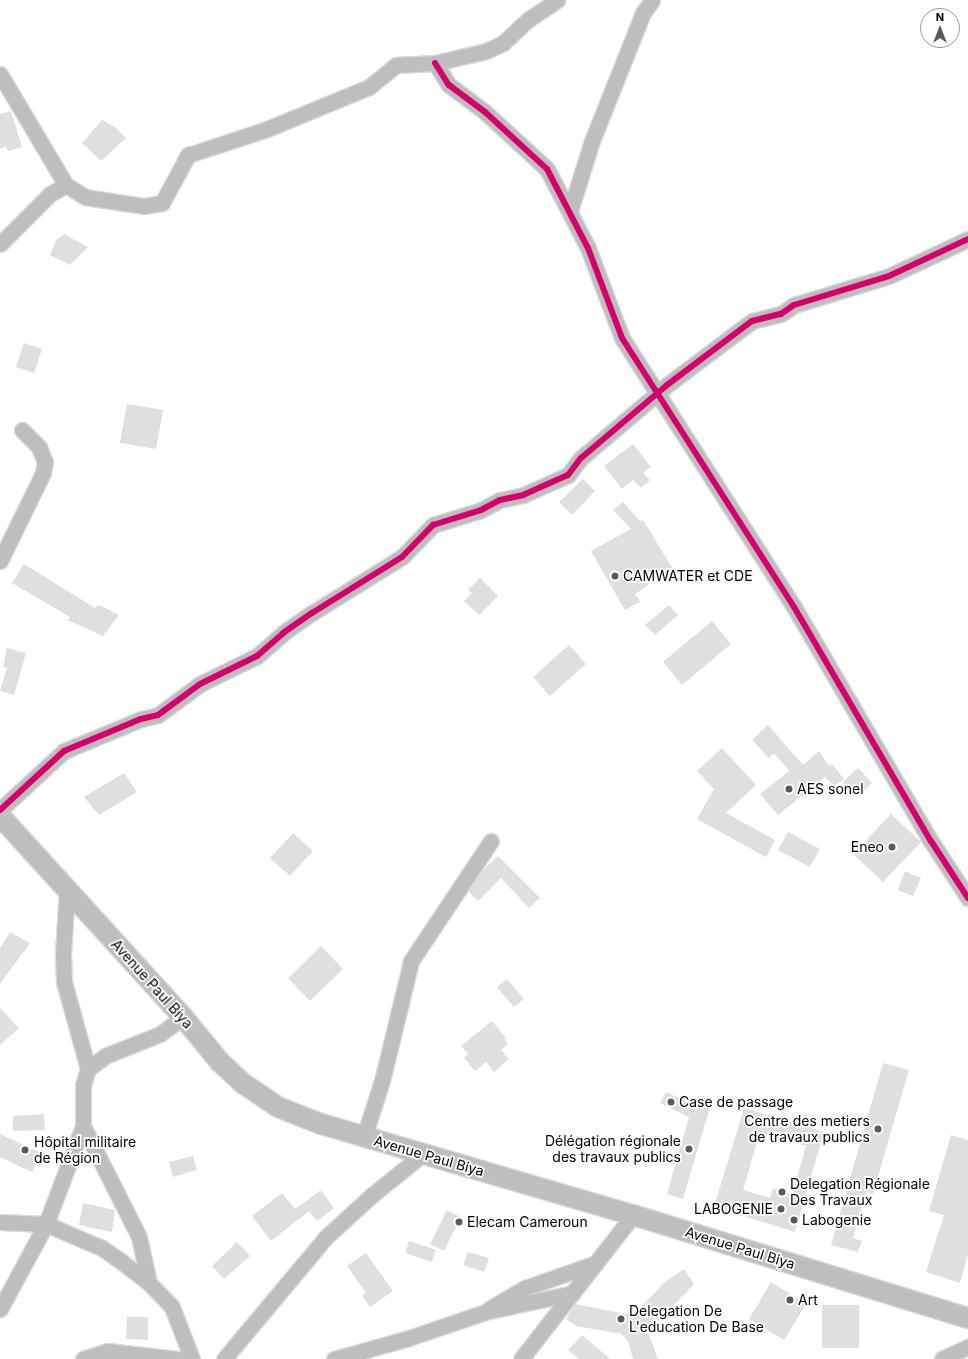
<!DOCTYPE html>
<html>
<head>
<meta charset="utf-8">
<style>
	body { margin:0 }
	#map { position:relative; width:968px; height:1359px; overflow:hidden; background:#fff; font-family:Inter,sans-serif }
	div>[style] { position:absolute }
	.building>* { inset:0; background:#dfdfdf }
	.roads { filter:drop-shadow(1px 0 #dbdbdb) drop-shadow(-1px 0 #dbdbdb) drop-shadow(0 1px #dbdbdb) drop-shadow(0 -1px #dbdbdb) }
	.minor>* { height:15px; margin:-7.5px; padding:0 7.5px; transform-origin:7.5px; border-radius:7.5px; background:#bebebe }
	.major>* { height:20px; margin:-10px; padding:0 10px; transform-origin:10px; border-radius:10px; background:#bebebe }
	.cycleway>* { height:6px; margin:-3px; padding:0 3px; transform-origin:3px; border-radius:3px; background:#d6006c }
	.dots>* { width:11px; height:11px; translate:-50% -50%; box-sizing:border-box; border:2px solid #fff; border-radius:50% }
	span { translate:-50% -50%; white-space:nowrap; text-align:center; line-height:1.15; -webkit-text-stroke:3.5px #fff; paint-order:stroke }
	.poi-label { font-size:14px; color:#000 }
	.left { translate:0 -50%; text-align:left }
	.right { translate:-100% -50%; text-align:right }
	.street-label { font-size:14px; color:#000 }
	.north { position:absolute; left:920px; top:8px; width:40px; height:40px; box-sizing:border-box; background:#fff; border:1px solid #999; border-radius:50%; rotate:0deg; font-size:11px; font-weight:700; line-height:16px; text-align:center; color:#000 }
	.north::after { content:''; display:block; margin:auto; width:14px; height:18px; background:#595959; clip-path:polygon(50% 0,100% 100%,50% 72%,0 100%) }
</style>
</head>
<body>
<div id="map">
	<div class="building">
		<i style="clip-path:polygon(11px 111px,22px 147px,8px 151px,6px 146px,0 149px,0 114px)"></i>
		<i style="clip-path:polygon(102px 120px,116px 128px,126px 138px,101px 161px,82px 143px)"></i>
		<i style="clip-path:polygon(64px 234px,88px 247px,70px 265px,50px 255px,56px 240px)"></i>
		<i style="clip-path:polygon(24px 343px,42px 349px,34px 373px,16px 367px)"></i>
		<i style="clip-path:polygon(127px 404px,163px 410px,156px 449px,120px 443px)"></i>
		<i style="clip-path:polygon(633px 444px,651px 467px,643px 473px,650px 480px,641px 488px,633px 480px,622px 489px,604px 466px)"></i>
		<i style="clip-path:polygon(583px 479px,595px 491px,572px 515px,559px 502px)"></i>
		<i style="clip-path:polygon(623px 502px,640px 521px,643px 520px,673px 569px,635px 594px,640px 602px,625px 610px,591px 551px,631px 529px,613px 510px)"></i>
		<i style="clip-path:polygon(24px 564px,95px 608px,99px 605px,119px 615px,103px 636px,67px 620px,70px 617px,12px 583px)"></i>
		<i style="clip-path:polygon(480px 578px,498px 596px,479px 615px,464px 601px,472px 593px,468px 590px)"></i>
		<i style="clip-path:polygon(669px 605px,678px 615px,655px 635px,645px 625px)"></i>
		<i style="clip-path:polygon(712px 621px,731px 644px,682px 685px,663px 662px)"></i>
		<i style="clip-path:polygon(569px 645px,586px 664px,550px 696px,533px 677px)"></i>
		<i style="clip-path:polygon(7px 648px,26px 653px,14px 695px,0 691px,7px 668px,3px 667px)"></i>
		<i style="clip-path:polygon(768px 725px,803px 765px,819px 751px,829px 766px,832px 764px,844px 779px,834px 786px,825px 777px,778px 815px,760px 794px,789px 771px,774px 753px,769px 758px,752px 740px)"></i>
		<i style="clip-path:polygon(722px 748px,756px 785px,726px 813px,775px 840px,766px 857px,697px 819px,714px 789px,697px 771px)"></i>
		<i style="clip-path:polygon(858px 768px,872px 783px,857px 797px,843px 782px)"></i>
		<i style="clip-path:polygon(124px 773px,137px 792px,99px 815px,84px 797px)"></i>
		<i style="clip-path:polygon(891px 814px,921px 842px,883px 882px,853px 854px)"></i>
		<i style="clip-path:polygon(788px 832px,820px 849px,810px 867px,778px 850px)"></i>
		<i style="clip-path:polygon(293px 833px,313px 851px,290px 876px,270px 858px)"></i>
		<i style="clip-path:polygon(498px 856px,540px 898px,529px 908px,501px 878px,478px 901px,468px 891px,480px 873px)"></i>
		<i style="clip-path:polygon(905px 871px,921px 878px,913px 896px,898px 890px)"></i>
		<i style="clip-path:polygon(10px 932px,30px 943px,0 984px,0 948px)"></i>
		<i style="clip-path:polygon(321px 946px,343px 969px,310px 1001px,288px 978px)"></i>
		<i style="clip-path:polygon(507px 979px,524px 999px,514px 1007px,497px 987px)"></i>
		<i style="clip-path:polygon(0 1008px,19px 1028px,0 1045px)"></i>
		<i style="clip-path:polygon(492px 1021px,506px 1038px,504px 1039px,508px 1044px,501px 1050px,509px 1059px,494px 1072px,486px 1062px,475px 1071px,464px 1058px,468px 1054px,461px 1046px)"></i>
		<i style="clip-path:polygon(883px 1063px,909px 1070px,873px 1194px,866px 1192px,853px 1238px,862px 1241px,858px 1252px,831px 1245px)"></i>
		<i style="clip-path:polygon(666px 1092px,693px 1105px,695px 1099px,711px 1104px,683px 1199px,667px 1194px,689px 1117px,660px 1103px)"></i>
		<i style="clip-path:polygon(evenodd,744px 1108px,824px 1132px,795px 1232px,714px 1207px,744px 1108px,760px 1132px,806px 1146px,792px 1194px,773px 1188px,770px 1198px,743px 1190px,760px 1132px)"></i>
		<i style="clip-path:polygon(44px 1114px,45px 1130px,13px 1131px,13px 1116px)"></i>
		<i style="clip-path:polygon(0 1134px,41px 1153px,32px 1172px,0 1157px)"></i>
		<i style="clip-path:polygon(951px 1135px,968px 1140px,968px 1255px,960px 1283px,926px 1272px,944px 1215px,929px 1211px)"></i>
		<i style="clip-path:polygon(193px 1156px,197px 1170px,173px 1177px,169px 1162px)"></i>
		<i style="clip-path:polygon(321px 1190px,334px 1208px,317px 1221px,309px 1211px,271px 1241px,252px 1216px,282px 1193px,295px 1209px)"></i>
		<i style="clip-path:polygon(83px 1203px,115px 1210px,112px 1232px,79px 1225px)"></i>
		<i style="clip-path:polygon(447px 1210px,461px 1217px,444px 1251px,430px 1244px)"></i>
		<i style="clip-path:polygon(409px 1241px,436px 1250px,432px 1262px,405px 1253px)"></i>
		<i style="clip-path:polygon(237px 1242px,250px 1256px,224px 1279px,212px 1266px)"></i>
		<i style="clip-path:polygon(468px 1252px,489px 1258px,484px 1272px,463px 1265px)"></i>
		<i style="clip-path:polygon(366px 1253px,393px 1291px,370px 1307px,362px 1296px,366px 1293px,347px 1266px)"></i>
		<i style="clip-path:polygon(684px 1269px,694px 1284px,648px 1332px,658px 1359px,633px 1359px,628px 1341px,622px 1334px,576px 1326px,566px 1319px,575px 1304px,626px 1314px,636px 1312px,666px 1281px)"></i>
		<i style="clip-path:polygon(771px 1282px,806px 1304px,784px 1340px,749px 1319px)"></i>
		<i style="clip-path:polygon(822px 1305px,859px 1305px,859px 1348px,822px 1348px)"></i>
		<i style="clip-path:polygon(127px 1317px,148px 1317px,148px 1340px,126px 1339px)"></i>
		<i style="clip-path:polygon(582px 1335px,610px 1359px,579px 1359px,568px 1350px)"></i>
	</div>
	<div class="roads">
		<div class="minor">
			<i style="left:435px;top:63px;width:26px;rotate:58deg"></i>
			<i style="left:449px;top:85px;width:45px;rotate:36.9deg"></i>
			<i style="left:485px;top:112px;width:84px;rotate:42.6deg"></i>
			<i style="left:547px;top:169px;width:89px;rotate:62.6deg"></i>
			<i style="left:588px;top:248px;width:96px;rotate:69.3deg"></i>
			<i style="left:622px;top:338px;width:319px;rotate:57.4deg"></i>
			<i style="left:794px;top:607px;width:271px;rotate:59.7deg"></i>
			<i style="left:931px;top:841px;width:68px;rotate:57deg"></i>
			<i style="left:0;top:74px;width:129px;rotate:59.3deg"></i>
			<i style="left:570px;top:211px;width:73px;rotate:-72.6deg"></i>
			<i style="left:592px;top:141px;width:138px;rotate:-68.3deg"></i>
			<i style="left:643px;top:13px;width:16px;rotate:-55deg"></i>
			<i style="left:0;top:244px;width:71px;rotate:-45deg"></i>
			<i style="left:50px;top:194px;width:18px;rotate:-29deg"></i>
			<i style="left:66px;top:185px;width:22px;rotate:32deg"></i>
			<i style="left:85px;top:197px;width:60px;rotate:8.7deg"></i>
			<i style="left:144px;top:206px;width:18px;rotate:-9deg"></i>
			<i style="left:162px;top:203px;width:55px;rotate:-61.6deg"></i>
			<i style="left:188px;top:155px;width:83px;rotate:-18.2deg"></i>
			<i style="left:267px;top:129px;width:110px;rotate:-22.4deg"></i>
			<i style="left:369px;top:87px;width:35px;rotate:-39deg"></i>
			<i style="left:396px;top:65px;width:39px;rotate:-3deg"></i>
			<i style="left:435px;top:63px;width:52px;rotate:-13.2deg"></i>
			<i style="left:486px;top:51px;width:19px;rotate:-25deg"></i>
			<i style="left:503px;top:43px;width:35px;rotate:-43deg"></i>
			<i style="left:529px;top:19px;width:34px;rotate:-34deg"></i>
			<i style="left:0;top:561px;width:98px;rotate:-64deg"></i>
			<i style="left:43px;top:473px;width:11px;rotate:-80deg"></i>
			<i style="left:45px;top:462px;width:16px;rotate:-112deg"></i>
			<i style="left:39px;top:447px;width:24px;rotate:-135deg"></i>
			<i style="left:0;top:810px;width:87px;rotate:-42.7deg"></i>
			<i style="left:64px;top:751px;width:83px;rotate:-22.6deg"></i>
			<i style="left:141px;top:719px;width:17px;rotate:-13deg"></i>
			<i style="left:158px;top:715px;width:52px;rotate:-36.4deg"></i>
			<i style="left:200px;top:684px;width:64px;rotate:-26.2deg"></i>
			<i style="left:257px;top:656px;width:35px;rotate:-41deg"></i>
			<i style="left:283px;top:633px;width:35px;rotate:-35deg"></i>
			<i style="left:312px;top:613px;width:106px;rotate:-31.9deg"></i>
			<i style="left:402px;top:557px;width:45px;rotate:-45.9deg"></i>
			<i style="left:433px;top:525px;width:50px;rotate:-17.4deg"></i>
			<i style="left:481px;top:510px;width:21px;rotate:-28deg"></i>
			<i style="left:500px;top:500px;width:24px;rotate:-12deg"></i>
			<i style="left:523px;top:495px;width:49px;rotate:-24deg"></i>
			<i style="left:568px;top:475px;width:21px;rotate:-53deg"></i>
			<i style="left:581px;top:458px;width:113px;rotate:-40.3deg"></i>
			<i style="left:667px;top:385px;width:106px;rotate:-37deg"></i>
			<i style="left:752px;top:321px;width:30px;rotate:-14deg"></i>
			<i style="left:781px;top:314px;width:16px;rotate:-35deg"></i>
			<i style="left:794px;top:305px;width:99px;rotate:-17deg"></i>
			<i style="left:889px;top:276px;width:87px;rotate:-25.1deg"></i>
			<i style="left:88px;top:1069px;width:21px;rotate:-37deg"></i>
			<i style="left:105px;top:1056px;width:59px;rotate:-21.8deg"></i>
			<i style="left:160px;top:1034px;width:29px;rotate:-36deg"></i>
			<i style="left:83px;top:1126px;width:124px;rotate:63.2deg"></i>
			<i style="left:139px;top:1237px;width:47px;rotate:77.7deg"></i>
			<i style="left:364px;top:1137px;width:63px;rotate:-72.4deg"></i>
			<i style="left:383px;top:1077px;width:119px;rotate:-76.4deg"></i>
			<i style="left:411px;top:961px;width:144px;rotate:-56.3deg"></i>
			<i style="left:0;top:1222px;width:46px;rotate:2.5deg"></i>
			<i style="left:46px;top:1224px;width:61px;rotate:23.2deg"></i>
			<i style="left:102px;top:1248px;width:24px;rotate:35deg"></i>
			<i style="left:122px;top:1262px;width:34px;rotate:38deg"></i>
			<i style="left:149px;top:1283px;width:33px;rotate:46deg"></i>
			<i style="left:172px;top:1307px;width:56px;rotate:69deg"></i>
			<i style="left:0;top:1309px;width:97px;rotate:-61.6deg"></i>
			<i style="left:46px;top:1224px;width:105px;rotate:-69.3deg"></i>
			<i style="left:83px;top:1126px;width:41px;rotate:-90deg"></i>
			<i style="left:83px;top:1085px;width:17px;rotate:-73deg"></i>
			<i style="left:88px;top:1069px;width:90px;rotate:-105.4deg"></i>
			<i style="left:64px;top:982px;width:29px;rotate:-92deg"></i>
			<i style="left:63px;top:953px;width:64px;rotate:-86.4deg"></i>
			<i style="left:489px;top:1309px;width:42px;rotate:-30.3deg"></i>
			<i style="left:525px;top:1288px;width:75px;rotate:-19.4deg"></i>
			<i style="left:83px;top:1359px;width:26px;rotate:-18deg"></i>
			<i style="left:108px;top:1351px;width:70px;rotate:6.5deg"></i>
			<i style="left:224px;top:1359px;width:158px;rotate:-50.1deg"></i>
			<i style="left:325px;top:1238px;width:64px;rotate:-42.5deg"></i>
			<i style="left:372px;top:1195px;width:65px;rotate:-38.8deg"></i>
			<i style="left:334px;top:1359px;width:78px;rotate:-15.6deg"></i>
			<i style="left:409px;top:1338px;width:80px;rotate:-18.9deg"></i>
			<i style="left:485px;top:1312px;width:90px;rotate:-12.2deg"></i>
			<i style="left:521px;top:1359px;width:182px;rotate:-52.1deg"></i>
			<i style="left:942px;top:1359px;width:29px;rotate:-25deg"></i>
		</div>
		<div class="major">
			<i style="left:0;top:816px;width:272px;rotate:47.7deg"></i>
			<i style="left:183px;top:1017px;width:58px;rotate:50.6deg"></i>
			<i style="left:220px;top:1062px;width:33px;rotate:43deg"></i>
			<i style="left:244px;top:1084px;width:41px;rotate:34.1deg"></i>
			<i style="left:278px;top:1107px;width:46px;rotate:21.6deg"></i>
			<i style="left:321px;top:1124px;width:325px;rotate:16.3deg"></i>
			<i style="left:633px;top:1215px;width:350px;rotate:17.1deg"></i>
		</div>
	</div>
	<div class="cycleway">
		<i style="left:435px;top:63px;width:26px;rotate:58deg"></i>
		<i style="left:449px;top:85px;width:45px;rotate:36.9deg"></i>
		<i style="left:485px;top:112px;width:84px;rotate:42.6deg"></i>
		<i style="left:547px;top:169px;width:89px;rotate:62.6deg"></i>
		<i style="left:588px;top:248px;width:96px;rotate:69.3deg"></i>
		<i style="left:622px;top:338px;width:319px;rotate:57.4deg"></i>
		<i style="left:794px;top:607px;width:271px;rotate:59.7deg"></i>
		<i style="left:931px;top:841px;width:68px;rotate:57deg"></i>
		<i style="left:0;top:810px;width:87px;rotate:-42.7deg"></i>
		<i style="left:64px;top:751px;width:83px;rotate:-22.6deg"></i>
		<i style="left:141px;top:719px;width:17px;rotate:-13deg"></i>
		<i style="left:158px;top:715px;width:52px;rotate:-36.4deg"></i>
		<i style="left:200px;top:684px;width:64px;rotate:-26.2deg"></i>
		<i style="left:257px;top:656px;width:35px;rotate:-41deg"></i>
		<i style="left:283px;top:633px;width:35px;rotate:-35deg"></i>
		<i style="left:312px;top:613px;width:106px;rotate:-31.9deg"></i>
		<i style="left:402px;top:557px;width:45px;rotate:-45.9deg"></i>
		<i style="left:433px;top:525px;width:50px;rotate:-17.4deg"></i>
		<i style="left:481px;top:510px;width:21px;rotate:-28deg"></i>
		<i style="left:500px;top:500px;width:24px;rotate:-12deg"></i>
		<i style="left:523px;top:495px;width:49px;rotate:-24deg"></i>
		<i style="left:568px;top:475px;width:21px;rotate:-53deg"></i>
		<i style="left:581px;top:458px;width:113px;rotate:-40.3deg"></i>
		<i style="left:667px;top:385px;width:106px;rotate:-37deg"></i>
		<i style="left:752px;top:321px;width:30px;rotate:-14deg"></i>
		<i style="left:781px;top:314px;width:16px;rotate:-35deg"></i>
		<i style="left:794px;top:305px;width:99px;rotate:-17deg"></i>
		<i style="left:889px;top:276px;width:87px;rotate:-25.1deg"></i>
	</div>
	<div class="dots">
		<i style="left:615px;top:576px;background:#595959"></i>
		<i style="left:789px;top:789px;background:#595959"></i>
		<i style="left:892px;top:847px;background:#595959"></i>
		<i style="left:671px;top:1102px;background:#595959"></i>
		<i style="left:878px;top:1129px;background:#595959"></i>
		<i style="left:689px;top:1149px;background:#595959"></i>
		<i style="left:25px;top:1150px;background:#595959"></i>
		<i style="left:782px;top:1192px;background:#595959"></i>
		<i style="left:781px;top:1209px;background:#595959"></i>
		<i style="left:794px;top:1220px;background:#595959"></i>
		<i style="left:459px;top:1222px;background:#595959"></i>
		<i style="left:790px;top:1300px;background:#595959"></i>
		<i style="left:621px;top:1319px;background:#595959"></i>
	</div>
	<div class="poi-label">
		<span class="left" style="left:623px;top:576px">CAMWATER et CDE</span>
		<span class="left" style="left:797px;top:789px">AES sonel</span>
		<span class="right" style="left:884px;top:847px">Eneo</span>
		<span class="left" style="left:679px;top:1102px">Case de passage</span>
		<span class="right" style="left:870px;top:1129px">Centre des metiers<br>de travaux publics</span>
		<span class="right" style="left:681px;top:1149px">Délégation régionale<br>des travaux publics</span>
		<span class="left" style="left:34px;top:1150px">Hôpital militaire<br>de Région</span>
		<span class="left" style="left:790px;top:1192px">Delegation Régionale<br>Des Travaux</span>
		<span class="right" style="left:773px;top:1209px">LABOGENIE</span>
		<span class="left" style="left:802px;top:1220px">Labogenie</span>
		<span class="left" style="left:467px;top:1222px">Elecam Cameroun</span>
		<span class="left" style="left:798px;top:1300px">Art</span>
		<span class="left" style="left:629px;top:1319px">Delegation De<br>L'education De Base</span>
	</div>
	<div class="street-label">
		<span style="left:152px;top:984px;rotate:48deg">Avenue Paul Biya</span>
		<span style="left:429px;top:1156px;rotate:16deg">Avenue Paul Biya</span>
		<span style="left:740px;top:1248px;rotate:17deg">Avenue Paul Biya</span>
	</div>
	<div class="north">N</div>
</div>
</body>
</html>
